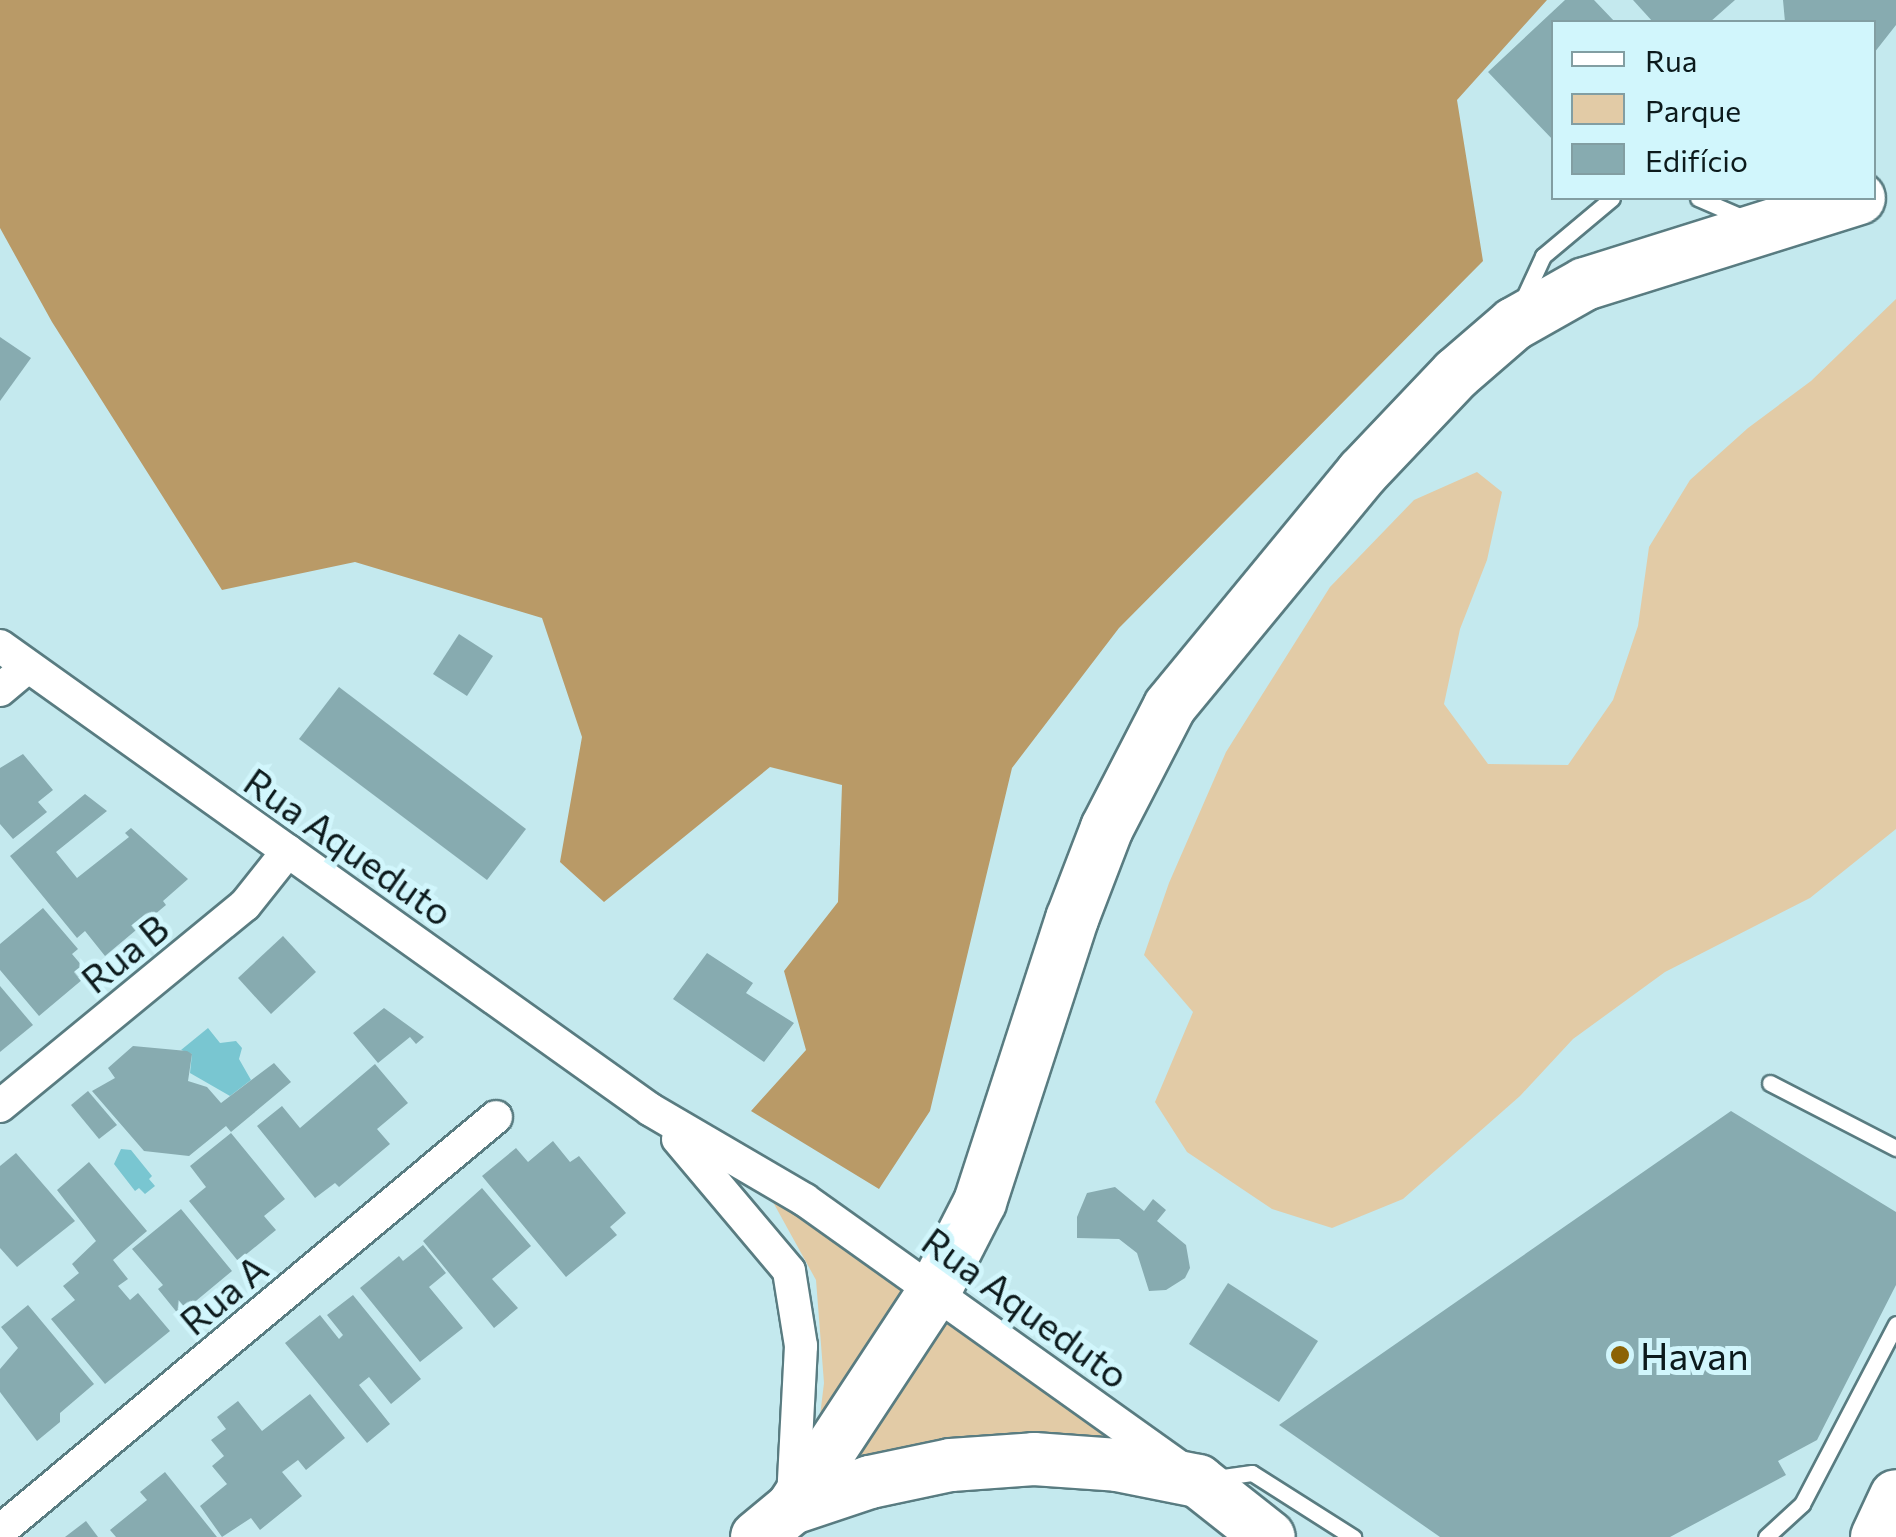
<!DOCTYPE html>
<html>
<head>
<meta charset="utf-8">
<style>
	body { margin:0 }
	#map { position:relative; width:1896px; height:1537px; overflow:hidden; background:#c4e9ee; font-family:Commissioner,sans-serif }
	div>[style] { position:absolute }
	.green>* { inset:0; background:#e2cba6 }
	.forest>* { inset:0; background:#b99a67 }
	.water>* { inset:0; background:#79c6d1 }
	.building>* { inset:0; background:#87abb0 }
	.roads { filter:drop-shadow(2px 0 #597c81) drop-shadow(-2px 0 #597c81) drop-shadow(0 2px #597c81) drop-shadow(0 -2px #597c81) }
	.service>* { height:15px; margin:-7.5px; padding:0 7.5px; transform-origin:7.5px; border-radius:7.5px; background:#fff }
	.minor>* { height:32px; margin:-16px; padding:0 16px; transform-origin:16px; border-radius:16px; background:#fff }
	.primary>* { height:52px; margin:-26px; padding:0 26px; transform-origin:26px; border-radius:26px; background:#fff }
	.dots>* { width:28px; height:28px; translate:-50% -50%; box-sizing:border-box; border:5px solid #d1f6fc; border-radius:50% }
	span { translate:-50% -50%; white-space:nowrap; text-align:center; line-height:1.15; -webkit-text-stroke:10px #d1f6fc; paint-order:stroke }
	.street-label { font-size:38px; color:#0c1a1c }
	.poi-label { font-size:38px; color:#0c1a1c }
	.left { translate:0 -50%; text-align:left }
	.legend { position:absolute; left:1551px; top:20px; width:325px; height:180px; box-sizing:border-box; background:#d1f6fc; border:2px solid #829ea2; margin:0; padding:12px 18px; list-style:none; font-size:30px; color:#0c1a1c }
	.legend li { display:flex; align-items:center; gap:20px; height:50px }
	.legend b { width:50px; border:2px solid #829ea2 }
</style>
</head>
<body>
<div id="map">
	<div class="green">
		<i style="clip-path:polygon(1896px 299px,1896px 829px,1810px 898px,1665px 972px,1573px 1039px,1520px 1096px,1403px 1199px,1332px 1228px,1272px 1209px,1187px 1152px,1155px 1102px,1193px 1012px,1144px 955px,1169px 883px,1226px 752px,1330px 587px,1414px 500px,1477px 472px,1502px 492px,1487px 560px,1460px 629px,1444px 704px,1488px 764px,1568px 765px,1613px 700px,1638px 626px,1649px 547px,1690px 480px,1748px 428px,1811px 381px)"></i>
		<i style="clip-path:polygon(768px 1193px,915px 1300px,815px 1457px,824px 1383px,816px 1280px)"></i>
		<i style="clip-path:polygon(946px 1317px,1114px 1440px,976px 1436px,913px 1448px,836px 1473px)"></i>
	</div>
	<div class="forest">
		<i style="clip-path:polygon(0 0,1547px 0,1457px 100px,1483px 261px,1119px 628px,1012px 768px,930px 1111px,879px 1189px,751px 1111px,806px 1050px,784px 971px,838px 902px,842px 785px,770px 767px,604px 902px,560px 862px,582px 737px,542px 618px,355px 562px,222px 590px,52px 322px,0 228px)"></i>
	</div>
	<div class="water">
		<i style="clip-path:polygon(208px 1028px,220px 1043px,236px 1041px,242px 1048px,239px 1059px,251px 1080px,230px 1096px,190px 1073px,192px 1054px,181px 1050px)"></i>
		<i style="clip-path:polygon(121px 1149px,131px 1150px,152px 1176px,149px 1179px,155px 1186px,145px 1194px,139px 1188px,135px 1191px,114px 1164px)"></i>
	</div>
	<div class="building">
		<i style="clip-path:polygon(1565px 0,1594px 0,1615px 22px,1554px 22px,1554px 141px,1488px 72px)"></i>
		<i style="clip-path:polygon(1633px 0,1735px 0,1710px 22px,1653px 22px)"></i>
		<i style="clip-path:polygon(1783px 0,1896px 0,1896px 25px,1874px 53px,1874px 22px,1785px 22px)"></i>
		<i style="clip-path:polygon(0 337px,31px 358px,0 401px)"></i>
		<i style="clip-path:polygon(459px 634px,493px 656px,467px 696px,433px 674px)"></i>
		<i style="clip-path:polygon(339px 687px,526px 829px,487px 880px,299px 739px)"></i>
		<i style="clip-path:polygon(23px 754px,53px 790px,38px 802px,47px 812px,13px 839px,0 824px,0 768px)"></i>
		<i style="clip-path:polygon(85px 794px,107px 811px,56px 852px,77px 878px,129px 837px,125px 833px,131px 828px,188px 879px,163px 901px,166px 905px,105px 956px,85px 931px,77px 938px,10px 856px)"></i>
		<i style="clip-path:polygon(43px 908px,78px 949px,72px 954px,89px 974px,39px 1016px,0 970px,0 944px)"></i>
		<i style="clip-path:polygon(283px 936px,316px 972px,271px 1014px,238px 978px)"></i>
		<i style="clip-path:polygon(707px 953px,753px 983px,746px 993px,794px 1023px,764px 1062px,673px 999px)"></i>
		<i style="clip-path:polygon(0 986px,33px 1025px,0 1052px)"></i>
		<i style="clip-path:polygon(384px 1008px,424px 1037px,416px 1044px,410px 1037px,378px 1063px,353px 1033px)"></i>
		<i style="clip-path:polygon(133px 1046px,187px 1051px,192px 1054px,188px 1081px,207px 1087px,221px 1103px,274px 1063px,291px 1082px,231px 1132px,226px 1126px,189px 1156px,144px 1151px,92px 1091px,115px 1078px,108px 1068px)"></i>
		<i style="clip-path:polygon(375px 1064px,408px 1103px,377px 1129px,390px 1144px,339px 1187px,335px 1183px,315px 1198px,257px 1126px,282px 1106px,300px 1128px)"></i>
		<i style="clip-path:polygon(88px 1091px,117px 1125px,99px 1139px,71px 1105px)"></i>
		<i style="clip-path:polygon(1731px 1111px,1896px 1212px,1896px 1285px,1817px 1440px,1778px 1461px,1786px 1475px,1670px 1537px,1440px 1537px,1279px 1425px)"></i>
		<i style="clip-path:polygon(231px 1133px,285px 1199px,264px 1216px,276px 1230px,238px 1261px,189px 1201px,206px 1187px,190px 1166px)"></i>
		<i style="clip-path:polygon(553px 1141px,570px 1162px,579px 1156px,626px 1213px,610px 1227px,617px 1235px,566px 1277px,482px 1176px,516px 1148px,528px 1162px)"></i>
		<i style="clip-path:polygon(16px 1153px,75px 1221px,17px 1267px,0 1248px,0 1166px)"></i>
		<i style="clip-path:polygon(89px 1162px,147px 1231px,113px 1260px,128px 1279px,118px 1286px,130px 1300px,138px 1293px,170px 1331px,105px 1384px,51px 1319px,75px 1300px,63px 1286px,79px 1273px,72px 1264px,96px 1241px,57px 1190px)"></i>
		<i style="clip-path:polygon(1115px 1187px,1144px 1211px,1153px 1199px,1166px 1210px,1157px 1221px,1186px 1245px,1190px 1268px,1185px 1278px,1166px 1290px,1149px 1291px,1137px 1253px,1119px 1239px,1077px 1238px,1077px 1217px,1087px 1193px)"></i>
		<i style="clip-path:polygon(482px 1188px,531px 1246px,492px 1279px,518px 1308px,494px 1328px,423px 1241px)"></i>
		<i style="clip-path:polygon(181px 1209px,232px 1271px,179px 1315px,158px 1289px,163px 1285px,132px 1249px)"></i>
		<i style="clip-path:polygon(423px 1245px,446px 1273px,429px 1287px,463px 1328px,420px 1362px,360px 1288px,399px 1256px,403px 1261px)"></i>
		<i style="clip-path:polygon(1228px 1283px,1318px 1341px,1279px 1402px,1189px 1344px)"></i>
		<i style="clip-path:polygon(353px 1295px,421px 1379px,391px 1404px,369px 1377px,359px 1385px,390px 1424px,367px 1443px,285px 1343px,320px 1315px,339px 1339px,343px 1335px,327px 1315px)"></i>
		<i style="clip-path:polygon(28px 1305px,94px 1384px,60px 1413px,60px 1422px,37px 1441px,0 1392px,0 1369px,18px 1348px,1px 1327px)"></i>
		<i style="clip-path:polygon(310px 1394px,345px 1438px,306px 1470px,298px 1460px,282px 1472px,302px 1496px,260px 1530px,251px 1518px,222px 1537px,200px 1506px,227px 1484px,212px 1466px,224px 1456px,211px 1440px,226px 1429px,217px 1417px,238px 1401px,262px 1431px)"></i>
		<i style="clip-path:polygon(165px 1472px,217px 1537px,116px 1537px,110px 1530px,147px 1500px,140px 1492px)"></i>
		<i style="clip-path:polygon(86px 1521px,98px 1537px,65px 1537px)"></i>
	</div>
	<div class="roads">
		<div class="service">
			<i style="left:1698px;top:198px;width:50px;rotate:23.5deg"></i>
			<i style="left:1520px;top:306px;width:55px;rotate:-65.3deg"></i>
			<i style="left:1543px;top:256px;width:90px;rotate:-40deg"></i>
			<i style="left:1770px;top:1083px;width:142px;rotate:27.3deg"></i>
			<i style="left:1216px;top:1478px;width:36px;rotate:-8deg"></i>
			<i style="left:1252px;top:1473px;width:120px;rotate:32.4deg"></i>
			<i style="left:1766px;top:1537px;width:49px;rotate:-42.5deg"></i>
			<i style="left:1802px;top:1504px;width:203px;rotate:-62.4deg"></i>
		</div>
		<div class="minor">
			<i style="left:0;top:646px;width:799px;rotate:35.48deg"></i>
			<i style="left:651px;top:1110px;width:178px;rotate:30.3deg"></i>
			<i style="left:805px;top:1200px;width:463px;rotate:35.5deg"></i>
			<i style="left:0;top:690px;width:35px;rotate:-40deg"></i>
			<i style="left:0;top:1106px;width:317px;rotate:-39.4deg"></i>
			<i style="left:245px;top:905px;width:69px;rotate:-51.5deg"></i>
			<i style="left:678px;top:1139px;width:172px;rotate:49.9deg"></i>
			<i style="left:789px;top:1271px;width:76px;rotate:80.9deg"></i>
			<i style="left:801px;top:1346px;width:152px;rotate:93deg"></i>
			<i style="left:0;top:1531px;width:646px;rotate:-39.85deg"></i>
		</div>
		<div class="primary">
			<i style="left:792px;top:1508px;width:261px;rotate:-56.7deg"></i>
			<i style="left:935px;top:1290px;width:99px;rotate:-62.9deg"></i>
			<i style="left:980px;top:1202px;width:298px;rotate:-72deg"></i>
			<i style="left:1072px;top:919px;width:97px;rotate:-69deg"></i>
			<i style="left:1107px;top:828px;width:137px;rotate:-62.7deg"></i>
			<i style="left:1170px;top:706px;width:302px;rotate:-50.5deg"></i>
			<i style="left:1362px;top:473px;width:137px;rotate:-46.5deg"></i>
			<i style="left:1456px;top:374px;width:77px;rotate:-40.8deg"></i>
			<i style="left:1514px;top:324px;width:81px;rotate:-29.4deg"></i>
			<i style="left:1585px;top:284px;width:287px;rotate:-17.4deg"></i>
			<i style="left:757px;top:1537px;width:45px;rotate:-39.6deg"></i>
			<i style="left:792px;top:1508px;width:82px;rotate:-18.4deg"></i>
			<i style="left:870px;top:1482px;width:83px;rotate:-11.9deg"></i>
			<i style="left:951px;top:1465px;width:83px;rotate:-4.1deg"></i>
			<i style="left:1034px;top:1459px;width:83px;rotate:4.1deg"></i>
			<i style="left:1117px;top:1465px;width:83px;rotate:11.2deg"></i>
			<i style="left:1198px;top:1481px;width:90px;rotate:38.3deg"></i>
			<i style="left:1877px;top:1537px;width:45px;rotate:-65.1deg"></i>
		</div>
	</div>
	<div class="dots">
		<i style="left:1620px;top:1355px;background:#8c6305"></i>
	</div>
	<div class="street-label">
		<span style="left:349px;top:846px;rotate:35deg">Rua Aqueduto</span>
		<span style="left:124px;top:953px;rotate:-39deg">Rua B</span>
		<span style="left:223px;top:1294px;rotate:-40deg">Rua A</span>
		<span style="left:1026px;top:1307px;rotate:36deg">Rua Aqueduto</span>
	</div>
	<div class="poi-label">
		<span class="left" style="left:1640px;top:1355px">Havan</span>
	</div>
	<ul class="legend">
	<li><b style="height:12px;background:#fff"></b>Rua</li>
	<li><b style="height:28px;background:#e2cba6"></b>Parque</li>
	<li><b style="height:28px;background:#87abb0"></b>Edifício</li>
	</ul>
</div>
</body>
</html>
